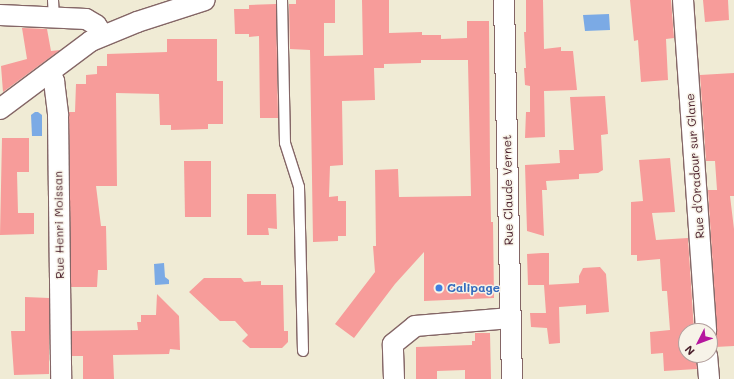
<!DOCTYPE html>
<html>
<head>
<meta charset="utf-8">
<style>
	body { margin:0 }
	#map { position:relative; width:734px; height:379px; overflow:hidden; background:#f0ebd5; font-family:Mali,sans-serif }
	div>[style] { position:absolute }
	.water>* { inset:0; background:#7baae5 }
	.building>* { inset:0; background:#f79c9a }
	.roads { filter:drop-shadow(1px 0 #846666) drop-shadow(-1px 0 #846666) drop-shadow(0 1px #846666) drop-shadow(0 -1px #846666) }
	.lane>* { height:10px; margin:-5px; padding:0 5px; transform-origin:5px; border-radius:5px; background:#fff }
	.street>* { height:20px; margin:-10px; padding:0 10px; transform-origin:10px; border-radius:10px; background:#fff }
	.dots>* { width:11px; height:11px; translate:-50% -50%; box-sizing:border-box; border:2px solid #f7f3e8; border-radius:50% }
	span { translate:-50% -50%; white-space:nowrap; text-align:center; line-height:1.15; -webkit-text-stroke:3px #f7f3e8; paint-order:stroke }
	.street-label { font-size:12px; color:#4a1f2b }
	.shop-label { font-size:12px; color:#366cbe; font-weight:700 }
	.left { translate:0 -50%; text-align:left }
	.north { position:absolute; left:678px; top:323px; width:40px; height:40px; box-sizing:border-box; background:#f7f3e8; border:1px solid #b29e9c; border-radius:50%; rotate:228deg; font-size:11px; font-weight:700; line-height:16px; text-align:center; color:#4a1f2b }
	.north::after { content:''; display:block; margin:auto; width:14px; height:18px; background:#b5179e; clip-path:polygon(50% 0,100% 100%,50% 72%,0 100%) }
</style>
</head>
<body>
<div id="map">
	<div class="water">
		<i style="clip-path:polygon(609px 14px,610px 30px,585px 31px,583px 15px)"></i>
		<i style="clip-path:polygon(35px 112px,38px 112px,42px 115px,42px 136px,32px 136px,31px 115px)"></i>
		<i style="clip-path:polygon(164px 263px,165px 277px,169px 280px,169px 284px,155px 285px,154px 264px)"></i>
	</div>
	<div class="building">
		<i style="clip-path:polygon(296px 0,335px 0,335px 23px,324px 23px,324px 56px,363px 55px,362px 0,389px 0,389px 33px,422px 32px,422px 35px,441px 35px,441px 39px,467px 38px,467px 21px,489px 21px,490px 171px,491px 222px,493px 222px,494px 298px,424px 301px,424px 252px,395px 284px,354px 338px,335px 324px,375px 272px,373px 246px,376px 246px,375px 170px,398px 169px,399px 197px,471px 196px,468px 63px,468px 60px,421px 60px,421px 63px,384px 64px,384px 68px,374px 68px,375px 100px,342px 101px,343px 165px,330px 166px,329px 197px,338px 196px,338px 201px,346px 201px,346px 236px,338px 236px,338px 241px,313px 242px,310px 50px,290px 49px,289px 4px,296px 4px)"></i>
		<i style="clip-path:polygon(526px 0,543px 0,544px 49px,561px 47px,561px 51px,573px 51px,577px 90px,544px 91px,545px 137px,525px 138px,526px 112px,530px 112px,530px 86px,525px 85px,524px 68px,526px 68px,524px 32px,526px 32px)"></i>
		<i style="clip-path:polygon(630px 0,671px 0,674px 38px,666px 39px,668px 80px,641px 82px,638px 40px,634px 41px)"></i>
		<i style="clip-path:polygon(703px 0,728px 0,729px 20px,705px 22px)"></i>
		<i style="clip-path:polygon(276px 4px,278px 118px,260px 118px,259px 36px,249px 37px,249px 34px,235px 34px,234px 9px,249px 9px,249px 5px)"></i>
		<i style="clip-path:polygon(22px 28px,47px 29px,51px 51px,60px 50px,3px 92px,1px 66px,27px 59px)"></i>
		<i style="clip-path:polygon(167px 39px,217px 39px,217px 81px,223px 81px,223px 124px,208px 124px,208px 129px,171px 130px,171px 125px,160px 125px,159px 94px,116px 93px,117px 186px,96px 186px,101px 226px,106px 226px,107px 270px,98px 270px,97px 287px,71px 287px,69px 112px,75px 112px,76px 84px,86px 84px,86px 75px,97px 74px,97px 66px,107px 66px,107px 54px,167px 52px)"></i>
		<i style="clip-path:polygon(734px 73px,734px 196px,730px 196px,734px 229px,734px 346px,715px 347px,710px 344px,710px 341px,716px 336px,717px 330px,708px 190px,717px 190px,715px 161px,706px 161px,700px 75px)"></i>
		<i style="clip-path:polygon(605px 96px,608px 134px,601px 135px,603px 170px,598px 173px,579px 174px,579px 179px,546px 181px,547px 190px,542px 190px,544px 236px,527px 231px,525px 165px,560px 163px,559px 150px,574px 150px,570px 97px)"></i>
		<i style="clip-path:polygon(2px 138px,29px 138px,29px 172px,17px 172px,18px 213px,34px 213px,34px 234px,0 235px)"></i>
		<i style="clip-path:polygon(670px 158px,675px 212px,652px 213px,656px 240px,688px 238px,694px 331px,686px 331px,686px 355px,696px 355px,697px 369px,664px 371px,663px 353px,651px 354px,650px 332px,670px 330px,667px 291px,662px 291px,660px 259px,637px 261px,637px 255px,631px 255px,631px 202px,643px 201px,639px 160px)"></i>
		<i style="clip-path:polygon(184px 161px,211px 161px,211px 217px,185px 217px)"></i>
		<i style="clip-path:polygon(247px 194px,276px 194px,277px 229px,268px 228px,269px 235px,247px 235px)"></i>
		<i style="clip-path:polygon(542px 253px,549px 253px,549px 285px,528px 285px,527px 254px)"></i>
		<i style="clip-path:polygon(600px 267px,606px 274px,609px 312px,586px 314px,586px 305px,559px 307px,560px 343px,549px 344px,547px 328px,531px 327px,530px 313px,546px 313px,544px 285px,579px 283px,579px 276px,583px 268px)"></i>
		<i style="clip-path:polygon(204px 278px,241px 278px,244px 282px,261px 281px,261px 285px,283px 285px,284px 331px,288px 331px,288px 342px,282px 348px,250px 348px,242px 341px,248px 335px,235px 321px,220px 321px,189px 292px)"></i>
		<i style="clip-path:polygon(157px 294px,179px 316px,180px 350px,170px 349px,169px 354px,113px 355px,114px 379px,83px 379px,83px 356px,72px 356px,72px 331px,138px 330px,137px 322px,141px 322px,141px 315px,156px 315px)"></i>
		<i style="clip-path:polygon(25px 297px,49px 298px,49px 374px,14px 375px,11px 331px,25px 331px)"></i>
		<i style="clip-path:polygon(475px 333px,490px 333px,491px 379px,465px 379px,465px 370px,437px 371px,437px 379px,416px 379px,416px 347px,472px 345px,472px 341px,475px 341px)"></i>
	</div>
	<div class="roads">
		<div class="lane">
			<i style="left:53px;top:0;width:17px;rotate:87deg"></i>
			<i style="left:282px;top:0;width:143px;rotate:88.8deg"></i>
			<i style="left:285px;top:143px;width:46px;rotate:72.3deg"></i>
			<i style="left:299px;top:187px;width:164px;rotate:88.6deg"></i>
		</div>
		<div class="street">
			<i style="left:504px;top:0;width:379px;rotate:88.8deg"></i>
			<i style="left:683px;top:0;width:332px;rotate:86deg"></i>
			<i style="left:0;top:15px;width:86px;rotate:2.7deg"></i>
			<i style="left:86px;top:19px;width:12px;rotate:31deg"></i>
			<i style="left:96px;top:25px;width:12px;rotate:55deg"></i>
			<i style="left:49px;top:74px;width:9px;rotate:54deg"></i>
			<i style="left:54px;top:81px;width:35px;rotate:83deg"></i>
			<i style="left:58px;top:116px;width:263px;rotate:89.3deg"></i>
			<i style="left:0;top:109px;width:114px;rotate:-36.8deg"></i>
			<i style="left:91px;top:41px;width:50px;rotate:-22.4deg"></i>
			<i style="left:137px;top:22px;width:71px;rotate:-17.9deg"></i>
			<i style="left:707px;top:355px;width:24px;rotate:85deg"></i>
			<i style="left:394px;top:379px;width:35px;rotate:-92deg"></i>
			<i style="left:393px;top:344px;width:28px;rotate:-39deg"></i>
			<i style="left:415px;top:326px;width:96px;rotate:-4.8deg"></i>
		</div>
	</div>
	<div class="dots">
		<i style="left:439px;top:288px;background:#3f7fe0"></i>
	</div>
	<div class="street-label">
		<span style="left:695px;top:166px;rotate:-94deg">Rue d'Oradour sur Glane</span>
		<span style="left:508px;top:190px;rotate:-91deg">Rue Claude Vernet</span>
		<span style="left:59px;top:225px;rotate:-91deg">Rue Henri Moissan</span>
	</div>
	<div class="shop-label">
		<span class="left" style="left:447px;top:288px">Calipage</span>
	</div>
	<div class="north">N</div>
</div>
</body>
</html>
